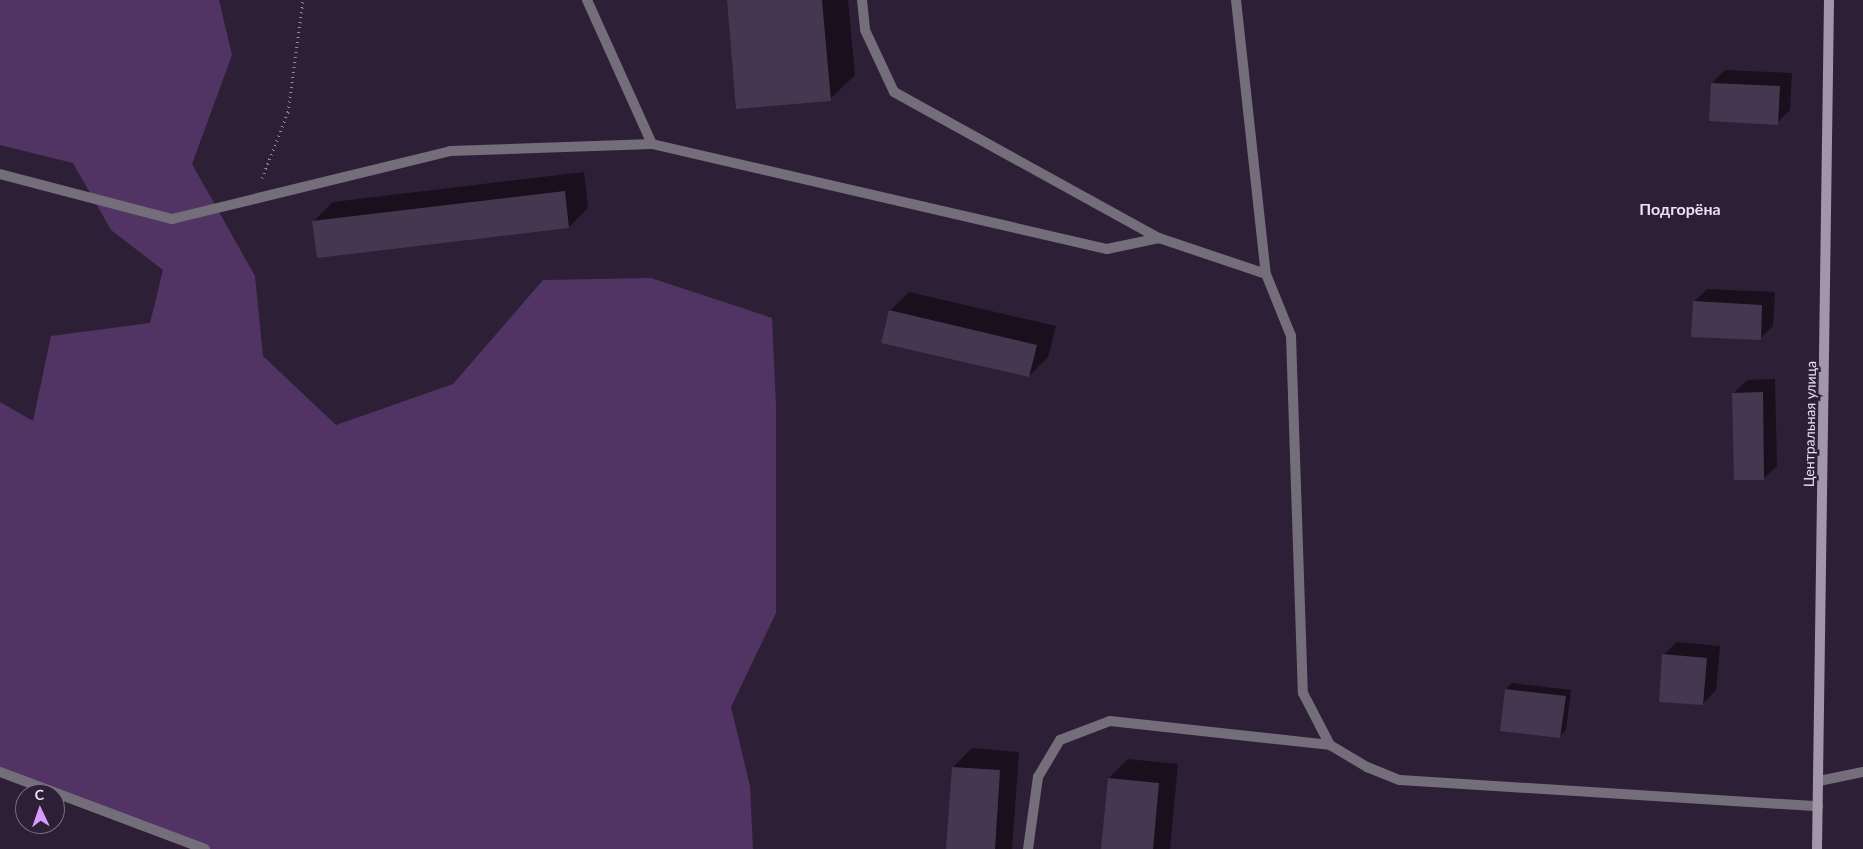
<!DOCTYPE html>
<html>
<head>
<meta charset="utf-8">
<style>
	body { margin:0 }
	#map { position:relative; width:1863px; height:849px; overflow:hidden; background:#2d1f36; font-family:Lato,sans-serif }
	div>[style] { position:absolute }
	.green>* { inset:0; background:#513464 }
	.shadow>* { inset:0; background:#0007 }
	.building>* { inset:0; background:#453750 }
	.path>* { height:3px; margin-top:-1.5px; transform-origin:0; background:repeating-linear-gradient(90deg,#92879a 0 1px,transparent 0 5px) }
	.lane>* { height:10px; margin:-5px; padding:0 5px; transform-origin:5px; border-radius:5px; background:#746d7a }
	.secondary>* { height:10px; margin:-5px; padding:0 5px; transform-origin:5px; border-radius:5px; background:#a196aa }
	span { translate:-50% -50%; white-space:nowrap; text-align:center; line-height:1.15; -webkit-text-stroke:5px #2d1f36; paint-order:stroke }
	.street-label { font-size:14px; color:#ebe3f2 }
	.quarter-label { font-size:16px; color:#ebe3f2; font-weight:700 }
	.north { position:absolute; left:15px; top:784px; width:50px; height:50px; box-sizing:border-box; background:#2d1f36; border:1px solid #796d81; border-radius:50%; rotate:357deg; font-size:14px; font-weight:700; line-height:20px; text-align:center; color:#ebe3f2 }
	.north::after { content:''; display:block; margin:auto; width:18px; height:22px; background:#d59cfb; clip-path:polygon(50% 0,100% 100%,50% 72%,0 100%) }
</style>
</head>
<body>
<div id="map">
	<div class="green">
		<i style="clip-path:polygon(0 0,219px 0,232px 55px,192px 164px,255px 276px,263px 356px,336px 425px,453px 384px,543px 280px,651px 278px,772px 318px,776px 406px,776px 613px,731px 707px,750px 786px,753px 849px,195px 849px,0 771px,0 402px,33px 421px,51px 336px,150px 323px,163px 270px,111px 230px,73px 163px,0 145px)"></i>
	</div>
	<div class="shadow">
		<i style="clip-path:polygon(728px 0,848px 0,855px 75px,830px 99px)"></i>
		<i style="clip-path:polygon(1725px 70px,1792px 73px,1790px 110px,1777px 123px,1712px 83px)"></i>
		<i style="clip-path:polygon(584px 172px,588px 208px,569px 227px,314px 221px,333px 202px)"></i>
		<i style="clip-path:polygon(1707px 289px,1775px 292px,1773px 326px,1760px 339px,1694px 302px)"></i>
		<i style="clip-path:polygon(909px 292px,1056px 326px,1048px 357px,1029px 376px,890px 311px)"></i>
		<i style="clip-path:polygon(1775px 379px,1777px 466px,1763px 479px,1734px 393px,1747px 380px)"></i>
		<i style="clip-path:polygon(1677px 642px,1720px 646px,1716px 690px,1703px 704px,1663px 655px)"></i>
		<i style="clip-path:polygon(1512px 683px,1571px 690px,1566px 730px,1560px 736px,1501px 729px,1506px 689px)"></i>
		<i style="clip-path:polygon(972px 748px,1019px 752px,1012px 849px,947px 849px,953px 767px)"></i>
		<i style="clip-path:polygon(1128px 759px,1178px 764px,1170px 849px,1102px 849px,1109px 778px)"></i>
	</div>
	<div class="building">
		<i style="clip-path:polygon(727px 0,822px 0,831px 101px,736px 109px)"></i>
		<i style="clip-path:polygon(1711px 83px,1780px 86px,1778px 125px,1709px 121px)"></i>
		<i style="clip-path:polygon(565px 191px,569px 228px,317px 258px,312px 221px)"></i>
		<i style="clip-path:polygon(1693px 301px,1762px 305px,1761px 340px,1691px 337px)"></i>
		<i style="clip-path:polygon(889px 310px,1037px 345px,1029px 377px,881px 343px)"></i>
		<i style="clip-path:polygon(1763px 392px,1764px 480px,1734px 480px,1732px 393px)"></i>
		<i style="clip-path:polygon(1662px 654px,1707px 658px,1703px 705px,1659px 702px)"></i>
		<i style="clip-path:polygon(1505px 689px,1566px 696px,1560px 738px,1500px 731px)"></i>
		<i style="clip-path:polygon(952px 767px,1000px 770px,995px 849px,946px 849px)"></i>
		<i style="clip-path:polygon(1108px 778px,1159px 783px,1153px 849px,1101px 849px)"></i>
	</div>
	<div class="path">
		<i style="left:262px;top:178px;width:71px;rotate:-68.5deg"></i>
		<i style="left:288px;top:112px;width:113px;rotate:-82.4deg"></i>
	</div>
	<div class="lane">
		<i style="left:587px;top:0;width:158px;rotate:65.7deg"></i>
		<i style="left:862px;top:0;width:30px;rotate:84deg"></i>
		<i style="left:865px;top:30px;width:68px;rotate:64.9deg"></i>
		<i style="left:894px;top:92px;width:303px;rotate:28.9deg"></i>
		<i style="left:1236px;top:0;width:276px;rotate:83.8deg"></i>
		<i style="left:1266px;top:274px;width:67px;rotate:68deg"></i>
		<i style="left:1291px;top:336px;width:357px;rotate:88.1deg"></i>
		<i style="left:1303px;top:693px;width:59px;rotate:62.6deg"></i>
		<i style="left:0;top:174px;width:178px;rotate:14.7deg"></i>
		<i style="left:172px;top:219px;width:286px;rotate:-13.7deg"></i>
		<i style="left:450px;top:151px;width:202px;rotate:-2deg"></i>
		<i style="left:652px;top:144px;width:467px;rotate:13deg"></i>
		<i style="left:1107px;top:249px;width:53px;rotate:-11.9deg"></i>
		<i style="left:1159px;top:238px;width:113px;rotate:18.6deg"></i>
		<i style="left:0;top:772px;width:219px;rotate:20.6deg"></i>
		<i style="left:1819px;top:781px;width:45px;rotate:-11.6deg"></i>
		<i style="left:1028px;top:849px;width:73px;rotate:-82.1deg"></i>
		<i style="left:1038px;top:777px;width:43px;rotate:-59.3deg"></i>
		<i style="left:1060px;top:740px;width:53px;rotate:-20.8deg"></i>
		<i style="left:1110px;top:721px;width:221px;rotate:6.2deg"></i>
		<i style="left:1330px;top:745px;width:43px;rotate:30.7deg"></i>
		<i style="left:1367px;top:767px;width:35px;rotate:22deg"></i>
		<i style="left:1400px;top:780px;width:419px;rotate:3.6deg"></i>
	</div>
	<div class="secondary">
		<i style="left:1817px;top:849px;width:849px;rotate:-89.19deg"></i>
	</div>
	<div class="street-label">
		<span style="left:1810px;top:424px;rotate:-89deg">Центральная улица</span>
	</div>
	<div class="quarter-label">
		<span style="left:1680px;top:209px">Подгорёна</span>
	</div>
	<div class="north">С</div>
</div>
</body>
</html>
